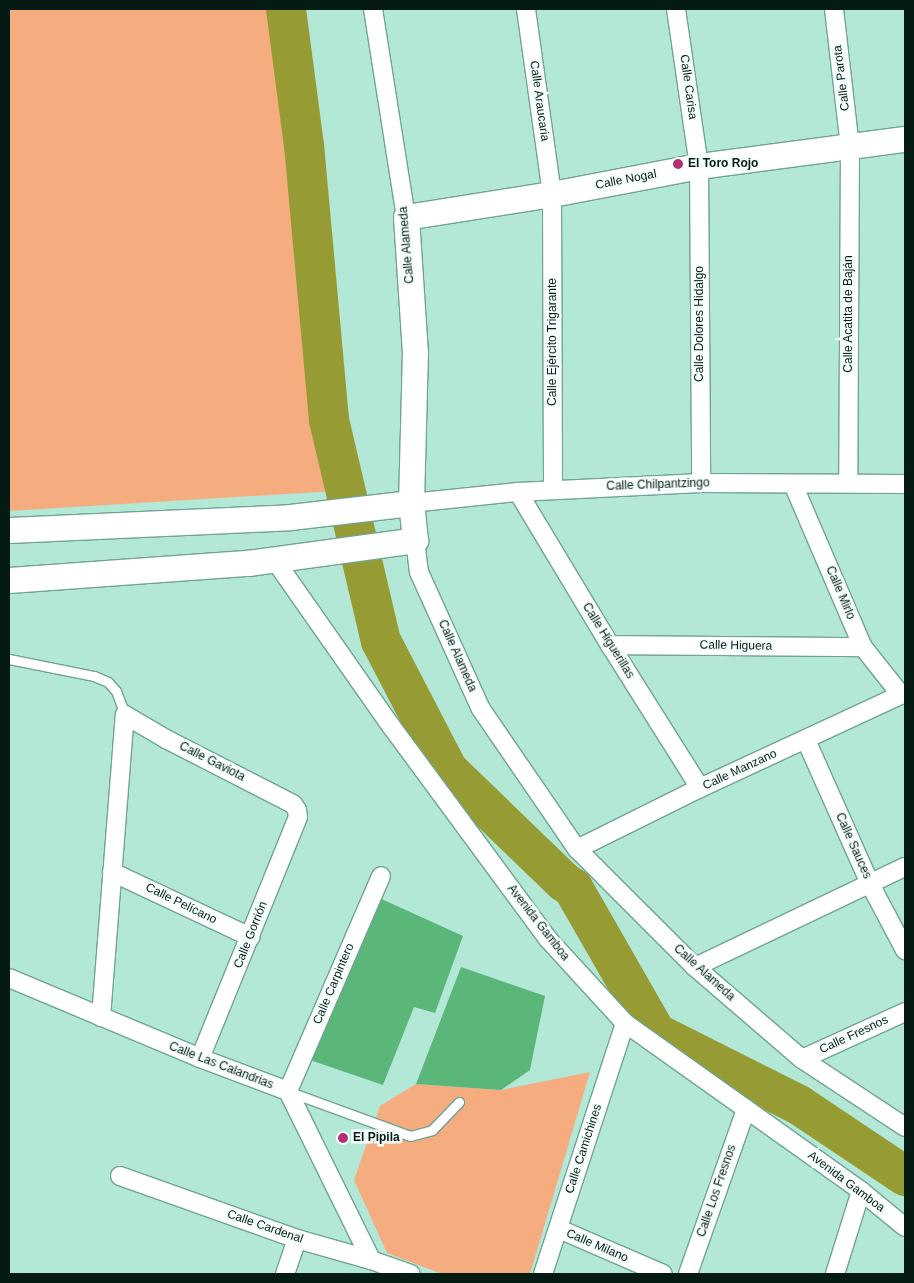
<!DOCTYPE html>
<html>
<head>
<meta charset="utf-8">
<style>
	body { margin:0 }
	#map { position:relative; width:914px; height:1283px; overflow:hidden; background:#b3e8d7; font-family:Helvetica,sans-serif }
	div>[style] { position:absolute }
	.green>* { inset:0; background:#f5ac7f }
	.river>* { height:40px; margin:-20px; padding:0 20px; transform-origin:20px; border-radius:20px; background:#969c33 }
	.building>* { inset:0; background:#5ab779 }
	.roads { filter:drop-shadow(1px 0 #70a393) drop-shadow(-1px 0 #70a393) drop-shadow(0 1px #70a393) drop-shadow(0 -1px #70a393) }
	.lane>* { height:9px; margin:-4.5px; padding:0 4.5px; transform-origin:4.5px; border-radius:4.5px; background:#fff }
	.street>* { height:18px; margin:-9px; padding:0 9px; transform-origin:9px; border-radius:9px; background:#fff }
	.secondary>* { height:25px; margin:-12.5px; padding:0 12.5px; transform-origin:12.5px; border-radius:12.5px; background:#fff }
	.dots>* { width:14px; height:14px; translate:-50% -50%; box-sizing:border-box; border:2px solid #f5fffb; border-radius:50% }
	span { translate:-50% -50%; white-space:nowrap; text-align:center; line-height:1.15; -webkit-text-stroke:5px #f5fffb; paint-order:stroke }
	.street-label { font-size:12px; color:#061a14 }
	.poi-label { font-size:12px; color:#061a14; font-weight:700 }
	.left { translate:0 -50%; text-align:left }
	.frame { position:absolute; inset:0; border:10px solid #061a14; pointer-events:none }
</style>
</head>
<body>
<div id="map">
	<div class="green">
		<i style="clip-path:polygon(9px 9px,288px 9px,297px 144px,322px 415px,335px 491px,9px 511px)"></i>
		<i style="clip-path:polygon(590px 1072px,530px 1274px,442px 1274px,387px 1253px,354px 1180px,380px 1106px,416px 1084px,501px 1090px)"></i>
	</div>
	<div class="river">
		<i style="left:286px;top:9px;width:137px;rotate:82.5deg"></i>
		<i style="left:304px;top:145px;width:276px;rotate:84.8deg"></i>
		<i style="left:329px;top:420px;width:227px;rotate:76.8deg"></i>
		<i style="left:381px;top:641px;width:145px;rotate:62.6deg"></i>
		<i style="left:448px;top:770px;width:161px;rotate:44deg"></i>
		<i style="left:564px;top:882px;width:11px;rotate:34deg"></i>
		<i style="left:573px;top:888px;width:167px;rotate:60.2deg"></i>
		<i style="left:656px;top:1033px;width:160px;rotate:26.7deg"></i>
		<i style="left:799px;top:1105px;width:128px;rotate:33.8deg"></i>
	</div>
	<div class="building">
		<i style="clip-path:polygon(375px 896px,463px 936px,435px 1013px,414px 1007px,383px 1085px,310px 1060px)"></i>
		<i style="clip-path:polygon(461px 967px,545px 996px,530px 1070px,501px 1090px,416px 1084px)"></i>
	</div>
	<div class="roads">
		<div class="lane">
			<i style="left:9px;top:659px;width:87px;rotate:11.3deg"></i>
			<i style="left:94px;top:676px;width:15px;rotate:23deg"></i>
			<i style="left:108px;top:682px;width:12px;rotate:48deg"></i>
			<i style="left:116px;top:691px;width:26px;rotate:69deg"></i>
			<i style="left:290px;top:1092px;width:128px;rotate:20.1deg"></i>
			<i style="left:410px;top:1136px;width:23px;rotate:-15deg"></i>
			<i style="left:432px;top:1130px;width:39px;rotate:-46deg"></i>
		</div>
		<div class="street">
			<i style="left:373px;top:9px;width:211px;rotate:81deg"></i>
			<i style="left:526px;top:9px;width:187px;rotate:82deg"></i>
			<i style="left:552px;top:194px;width:296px;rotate:89.8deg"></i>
			<i style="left:676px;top:9px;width:159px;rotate:81.7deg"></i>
			<i style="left:699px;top:166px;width:317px;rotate:89.6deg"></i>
			<i style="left:834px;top:9px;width:139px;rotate:83.4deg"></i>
			<i style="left:850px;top:147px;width:335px;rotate:90.3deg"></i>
			<i style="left:793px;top:484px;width:177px;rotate:66.8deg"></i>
			<i style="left:863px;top:647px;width:61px;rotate:51.6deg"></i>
			<i style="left:518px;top:492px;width:179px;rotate:59deg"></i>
			<i style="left:610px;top:645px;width:169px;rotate:57.8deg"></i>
			<i style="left:411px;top:503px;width:108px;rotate:-5.9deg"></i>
			<i style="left:518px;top:492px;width:183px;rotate:-2.8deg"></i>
			<i style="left:701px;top:483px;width:204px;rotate:0.3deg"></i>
			<i style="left:415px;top:540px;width:32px;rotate:83deg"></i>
			<i style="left:419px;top:572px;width:150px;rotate:65.7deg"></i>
			<i style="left:481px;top:709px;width:170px;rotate:55.6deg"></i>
			<i style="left:577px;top:849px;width:167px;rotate:45deg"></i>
			<i style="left:695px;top:967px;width:141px;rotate:40.7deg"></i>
			<i style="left:802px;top:1059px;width:123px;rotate:33.4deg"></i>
			<i style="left:274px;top:559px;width:204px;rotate:55deg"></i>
			<i style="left:391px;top:726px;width:265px;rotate:53.6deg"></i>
			<i style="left:548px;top:939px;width:114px;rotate:47.5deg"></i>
			<i style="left:625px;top:1023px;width:290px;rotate:35.4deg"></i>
			<i style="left:861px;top:1191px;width:57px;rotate:39.3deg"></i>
			<i style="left:610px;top:645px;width:253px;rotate:0.5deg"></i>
			<i style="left:806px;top:740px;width:158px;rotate:66deg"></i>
			<i style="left:870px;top:884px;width:75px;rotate:62.1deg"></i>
			<i style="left:577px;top:849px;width:137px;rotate:-26.4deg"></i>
			<i style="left:700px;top:788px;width:226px;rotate:-24.9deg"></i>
			<i style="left:112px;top:872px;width:153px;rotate:25.2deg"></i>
			<i style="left:695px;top:967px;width:233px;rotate:-25.5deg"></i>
			<i style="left:9px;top:978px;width:207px;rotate:22.7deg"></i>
			<i style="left:200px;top:1058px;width:94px;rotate:20.6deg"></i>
			<i style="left:288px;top:1091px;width:188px;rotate:63.8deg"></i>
			<i style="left:101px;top:1017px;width:303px;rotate:-85.5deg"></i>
			<i style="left:125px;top:715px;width:48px;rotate:30.3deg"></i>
			<i style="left:166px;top:739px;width:143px;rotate:27.1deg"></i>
			<i style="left:293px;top:804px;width:7px;rotate:56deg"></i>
			<i style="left:297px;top:810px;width:7px;rotate:82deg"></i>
			<i style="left:298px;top:817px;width:260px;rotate:112.1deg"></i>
			<i style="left:802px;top:1059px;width:113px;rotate:-24.5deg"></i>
			<i style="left:288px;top:1091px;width:234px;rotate:-66.6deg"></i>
			<i style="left:120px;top:1176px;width:188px;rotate:19.6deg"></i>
			<i style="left:297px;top:1239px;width:77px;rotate:15.8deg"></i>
			<i style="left:371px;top:1260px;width:42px;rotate:19.3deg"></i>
			<i style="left:559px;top:1229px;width:113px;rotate:23.4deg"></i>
			<i style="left:285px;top:1274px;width:37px;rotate:-71deg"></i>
			<i style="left:543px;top:1274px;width:264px;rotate:-71.9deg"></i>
			<i style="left:688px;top:1274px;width:175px;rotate:-70.6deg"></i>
			<i style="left:835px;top:1274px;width:87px;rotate:-72.6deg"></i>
		</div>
		<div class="secondary">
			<i style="left:9px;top:530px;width:281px;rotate:-2.6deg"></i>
			<i style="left:290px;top:517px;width:122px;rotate:-6.6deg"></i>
			<i style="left:9px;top:580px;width:240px;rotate:-4.1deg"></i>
			<i style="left:248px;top:563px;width:169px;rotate:-7.8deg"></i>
			<i style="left:415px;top:540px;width:37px;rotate:-96deg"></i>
			<i style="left:411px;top:503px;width:150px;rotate:-88.5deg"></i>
			<i style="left:415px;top:353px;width:136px;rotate:-93.8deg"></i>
			<i style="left:406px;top:217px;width:148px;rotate:-9deg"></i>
			<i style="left:552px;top:194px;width:150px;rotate:-10.8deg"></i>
			<i style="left:699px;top:166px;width:208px;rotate:-7.5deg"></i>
		</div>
	</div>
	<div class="dots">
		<i style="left:678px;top:164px;background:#b32f75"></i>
		<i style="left:343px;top:1138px;background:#b32f75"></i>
	</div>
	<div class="street-label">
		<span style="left:842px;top:78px;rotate:-97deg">Calle Parota</span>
		<span style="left:688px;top:87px;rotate:82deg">Calle Carisa</span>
		<span style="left:539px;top:101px;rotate:82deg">Calle Araucaria</span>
		<span style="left:626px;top:180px;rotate:-11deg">Calle Nogal</span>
		<span style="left:407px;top:245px;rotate:-95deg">Calle Alameda</span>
		<span style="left:849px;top:314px;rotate:-90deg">Calle Acatita de Baján</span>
		<span style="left:700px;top:324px;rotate:-90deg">Calle Dolores Hidalgo</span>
		<span style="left:553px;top:342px;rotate:-90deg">Calle Ejército Trigarante</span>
		<span style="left:658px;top:485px;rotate:-2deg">Calle Chilpantzingo</span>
		<span style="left:840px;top:593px;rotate:67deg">Calle Mirlo</span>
		<span style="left:608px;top:641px;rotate:58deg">Calle Higuerillas</span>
		<span style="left:736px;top:646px;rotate:1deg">Calle Higuera</span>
		<span style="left:457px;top:656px;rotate:66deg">Calle Alameda</span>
		<span style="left:212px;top:762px;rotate:27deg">Calle Gaviota</span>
		<span style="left:740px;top:770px;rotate:-25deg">Calle Manzano</span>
		<span style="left:853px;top:846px;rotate:66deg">Calle Sauces</span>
		<span style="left:181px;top:904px;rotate:26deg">Calle Pelícano</span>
		<span style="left:538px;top:923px;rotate:52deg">Avenida Gamboa</span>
		<span style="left:251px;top:935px;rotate:-68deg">Calle Gorrión</span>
		<span style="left:704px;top:973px;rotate:42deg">Calle Alameda</span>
		<span style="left:334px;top:984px;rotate:-67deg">Calle Carpintero</span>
		<span style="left:854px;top:1035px;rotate:-25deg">Calle Fresnos</span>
		<span style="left:221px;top:1066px;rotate:21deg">Calle Las Calandrias</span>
		<span style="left:584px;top:1149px;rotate:-72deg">Calle Camichines</span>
		<span style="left:846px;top:1182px;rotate:37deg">Avenida Gamboa</span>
		<span style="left:717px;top:1191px;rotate:-71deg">Calle Los Fresnos</span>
		<span style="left:265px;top:1227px;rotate:19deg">Calle Cardenal</span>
		<span style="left:597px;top:1246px;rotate:23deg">Calle Milano</span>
	</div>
	<div class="poi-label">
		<span class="left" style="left:688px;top:164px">El Toro Rojo</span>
		<span class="left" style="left:353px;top:1138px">El Pipila</span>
	</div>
	<div class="frame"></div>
</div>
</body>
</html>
